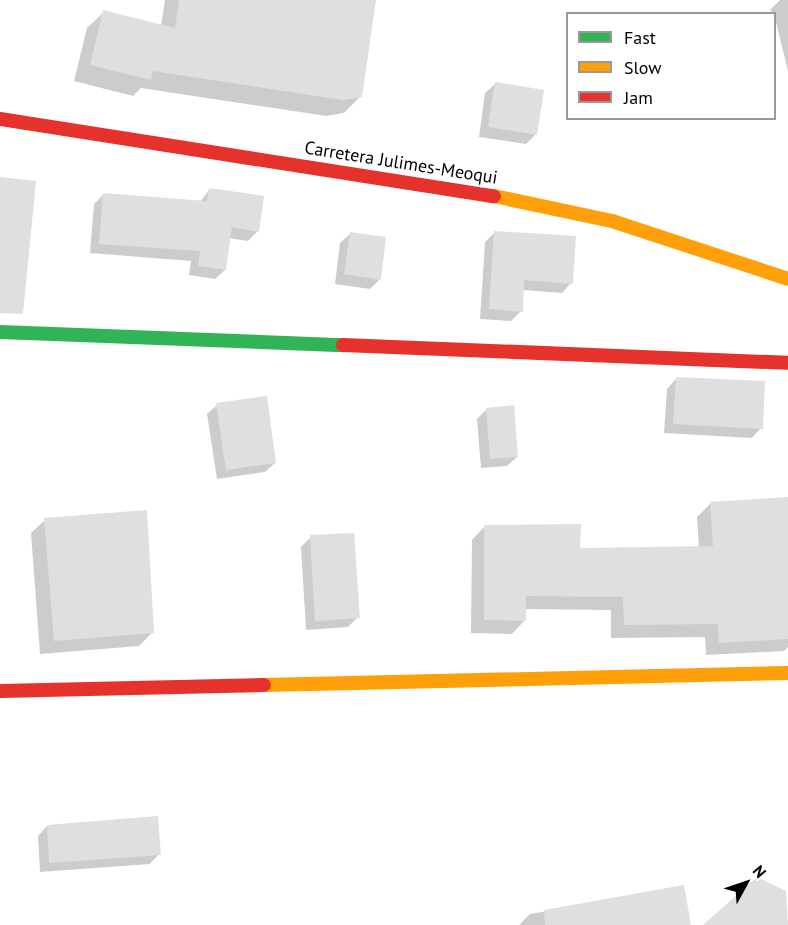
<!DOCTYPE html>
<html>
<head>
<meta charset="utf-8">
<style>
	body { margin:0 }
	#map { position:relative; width:788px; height:925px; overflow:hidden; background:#fff; font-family:"PT Sans",sans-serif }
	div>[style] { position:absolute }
	.shadow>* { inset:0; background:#0003 }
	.building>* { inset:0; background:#dfdfdf }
	.fast>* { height:14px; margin:-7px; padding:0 7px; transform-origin:7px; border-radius:7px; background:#30b455 }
	.slow>* { height:14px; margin:-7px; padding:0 7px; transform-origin:7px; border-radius:7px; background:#ff9f0a }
	.jam>* { height:14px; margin:-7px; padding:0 7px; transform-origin:7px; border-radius:7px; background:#e5322d }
	span { translate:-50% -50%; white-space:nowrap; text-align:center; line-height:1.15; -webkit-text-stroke:4.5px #fff; paint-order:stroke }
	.street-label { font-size:18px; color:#000 }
	.legend { position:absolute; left:566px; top:12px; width:210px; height:108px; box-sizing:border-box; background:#fff; border:2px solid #999; margin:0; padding:8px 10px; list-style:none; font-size:18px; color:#000 }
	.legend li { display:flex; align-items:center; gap:12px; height:30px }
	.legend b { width:30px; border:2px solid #999 }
	.north { position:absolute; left:716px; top:853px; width:60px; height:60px; -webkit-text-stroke:4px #fff; paint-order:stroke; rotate:50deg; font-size:16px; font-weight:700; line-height:24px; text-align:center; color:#000 }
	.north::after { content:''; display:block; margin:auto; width:21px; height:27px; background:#000; clip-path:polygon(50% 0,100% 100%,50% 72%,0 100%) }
</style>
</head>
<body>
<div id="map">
	<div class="shadow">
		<i style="clip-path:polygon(165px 0,375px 0,361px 96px,344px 113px,326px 116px,141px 88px,133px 96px,74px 81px,87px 28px,104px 12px,161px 26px)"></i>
		<i style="clip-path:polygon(780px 0,788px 0,788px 71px,774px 14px,770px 10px)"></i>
		<i style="clip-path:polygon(495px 84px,535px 135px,526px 144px,479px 137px,485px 93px)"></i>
		<i style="clip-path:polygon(210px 189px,258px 231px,248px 241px,229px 238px,225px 270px,215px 279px,189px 275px,191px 261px,90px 253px,94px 204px,103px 195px,200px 202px)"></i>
		<i style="clip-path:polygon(495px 232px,571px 283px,562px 293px,522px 290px,521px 311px,511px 321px,480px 319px,485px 242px)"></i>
		<i style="clip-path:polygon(350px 234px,380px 279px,370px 289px,335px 284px,340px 243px)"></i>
		<i style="clip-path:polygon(676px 379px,761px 428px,752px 438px,664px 433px,667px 389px)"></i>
		<i style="clip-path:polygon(217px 405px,275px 463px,265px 472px,217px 479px,207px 414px)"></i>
		<i style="clip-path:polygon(487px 409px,517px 457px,507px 466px,481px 468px,477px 419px)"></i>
		<i style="clip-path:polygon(788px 499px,788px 647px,784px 651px,706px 655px,705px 637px,611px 638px,611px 610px,525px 609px,525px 620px,512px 634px,471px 633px,472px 540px,485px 526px,579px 549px,699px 548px,697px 517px,710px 504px)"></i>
		<i style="clip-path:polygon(45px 520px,153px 632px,139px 646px,40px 654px,31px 533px)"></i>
		<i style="clip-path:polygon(311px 537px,358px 617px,348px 627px,306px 630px,301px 547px)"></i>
		<i style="clip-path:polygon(47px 826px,159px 854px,150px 864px,40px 872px,38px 836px)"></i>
		<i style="clip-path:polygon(683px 887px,690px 925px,519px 925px,530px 914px)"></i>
	</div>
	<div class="building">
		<i style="clip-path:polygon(179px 0,376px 0,362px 97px,343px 100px,153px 71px,151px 80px,90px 65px,103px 10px,175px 28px)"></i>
		<i style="clip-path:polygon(495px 82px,544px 90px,537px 135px,488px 127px)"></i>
		<i style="clip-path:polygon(0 177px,36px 181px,23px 314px,0 313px)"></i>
		<i style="clip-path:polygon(209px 188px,264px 196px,259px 232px,232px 227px,226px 270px,198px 266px,200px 251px,99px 244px,103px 193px,207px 201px)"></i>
		<i style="clip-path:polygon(494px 231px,576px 236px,573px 284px,524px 280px,523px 312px,489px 309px)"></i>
		<i style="clip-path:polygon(350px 232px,386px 237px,381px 280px,344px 274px)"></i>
		<i style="clip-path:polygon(676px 377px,765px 381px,763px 429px,673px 424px)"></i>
		<i style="clip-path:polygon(267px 396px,276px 463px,226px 470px,216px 403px)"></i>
		<i style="clip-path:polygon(514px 405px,518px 457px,490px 459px,486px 408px)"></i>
		<i style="clip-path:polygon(788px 497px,788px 639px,719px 643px,718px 624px,624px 625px,623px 597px,526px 596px,526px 621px,484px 620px,484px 525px,581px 524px,580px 548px,713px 546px,710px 502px)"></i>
		<i style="clip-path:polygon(147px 510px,154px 633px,54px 641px,44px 518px)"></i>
		<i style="clip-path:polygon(354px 533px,360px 618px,315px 621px,310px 535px)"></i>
		<i style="clip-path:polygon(158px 816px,161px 855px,49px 863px,47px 825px)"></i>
		<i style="clip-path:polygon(757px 877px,786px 891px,788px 925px,703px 925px)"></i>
		<i style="clip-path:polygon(684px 885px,691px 925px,545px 925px,544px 910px)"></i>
	</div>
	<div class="fast">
		<i style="left:0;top:332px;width:343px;rotate:2.2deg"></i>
	</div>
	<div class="slow">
		<i style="left:494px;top:196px;width:121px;rotate:12deg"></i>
		<i style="left:612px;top:221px;width:185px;rotate:18.2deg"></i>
		<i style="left:264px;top:685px;width:524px;rotate:-1.31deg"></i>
	</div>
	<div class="jam">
		<i style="left:0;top:119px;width:500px;rotate:8.9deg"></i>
		<i style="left:343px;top:345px;width:445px;rotate:2.3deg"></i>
		<i style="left:0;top:691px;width:264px;rotate:-1.3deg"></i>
	</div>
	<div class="street-label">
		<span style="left:401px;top:163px;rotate:9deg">Carretera Julimes-Meoqui</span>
	</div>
	<ul class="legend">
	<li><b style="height:8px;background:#30b455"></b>Fast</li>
	<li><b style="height:8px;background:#ff9f0a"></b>Slow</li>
	<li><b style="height:8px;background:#e5322d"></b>Jam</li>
	</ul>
	<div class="north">N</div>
</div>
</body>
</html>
